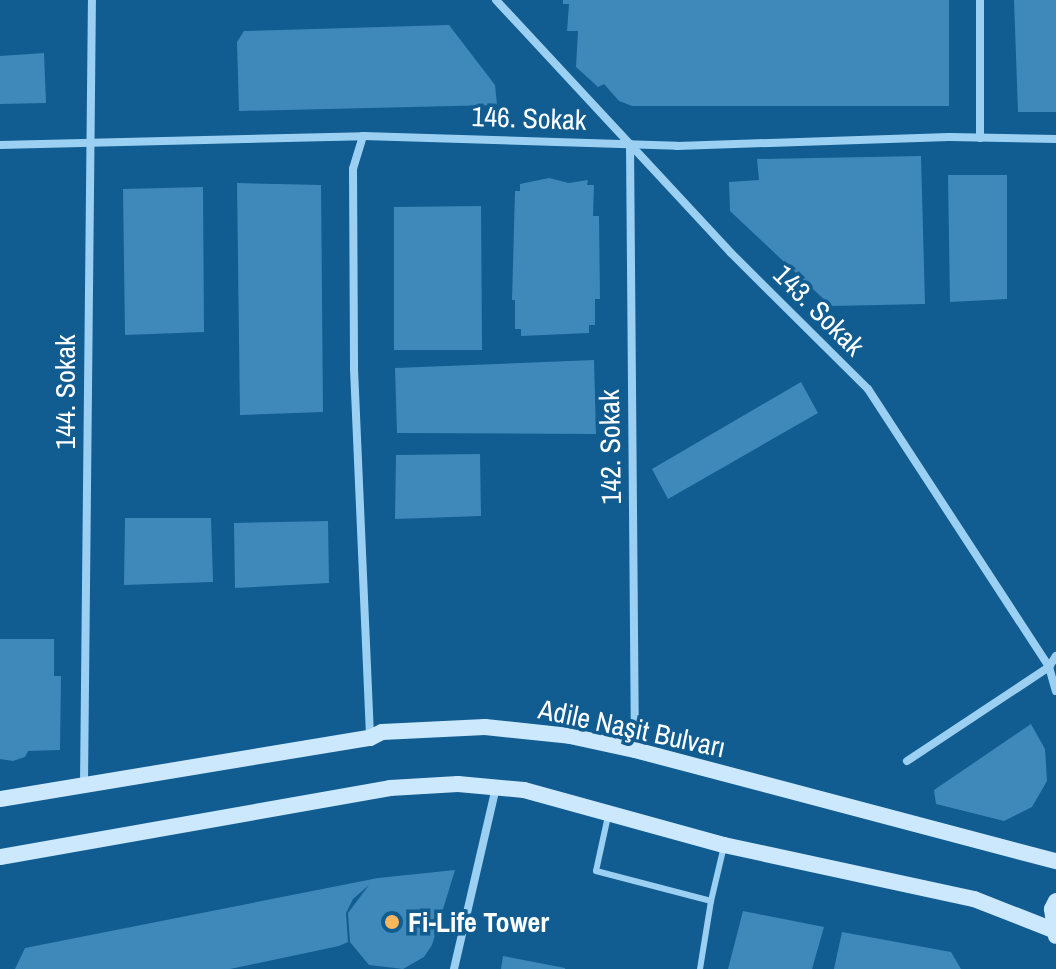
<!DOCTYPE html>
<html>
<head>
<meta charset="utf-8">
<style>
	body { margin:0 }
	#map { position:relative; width:1056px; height:969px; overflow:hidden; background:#115c90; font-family:"Archivo Narrow",sans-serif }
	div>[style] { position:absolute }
	.building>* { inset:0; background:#3e89ba }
	.lane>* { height:6px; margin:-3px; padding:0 3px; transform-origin:3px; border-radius:3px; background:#9cd0f2 }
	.street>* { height:8px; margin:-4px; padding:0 4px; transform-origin:4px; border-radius:4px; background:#9cd0f2 }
	.secondary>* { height:16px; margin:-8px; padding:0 8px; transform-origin:8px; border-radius:8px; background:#cbe8fc }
	.dots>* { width:22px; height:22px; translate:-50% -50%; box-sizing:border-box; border:4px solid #115c90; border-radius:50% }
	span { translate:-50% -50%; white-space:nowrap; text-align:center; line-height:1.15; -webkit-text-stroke:7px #115c90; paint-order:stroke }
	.street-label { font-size:28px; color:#fff }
	.poi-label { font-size:28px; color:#fff; font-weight:700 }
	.left { translate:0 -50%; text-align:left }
</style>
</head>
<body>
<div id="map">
	<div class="building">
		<i style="clip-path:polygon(563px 0,949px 0,949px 106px,632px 106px,619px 101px,604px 84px,598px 87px,576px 67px,578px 31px,567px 31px,569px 4px,563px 4px)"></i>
		<i style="clip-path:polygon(1014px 0,1056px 0,1056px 112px,1018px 112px)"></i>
		<i style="clip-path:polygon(449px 25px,495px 85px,497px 105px,239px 111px,237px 42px,244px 31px)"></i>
		<i style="clip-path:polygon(44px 53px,46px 103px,0 104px,0 56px)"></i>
		<i style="clip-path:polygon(921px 156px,925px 304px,831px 306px,730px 211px,729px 182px,759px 180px,757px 159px)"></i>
		<i style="clip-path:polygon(948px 175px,1007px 175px,1007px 299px,950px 302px)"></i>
		<i style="clip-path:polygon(549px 178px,569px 183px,588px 180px,587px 185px,594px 185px,593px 216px,599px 216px,600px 299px,595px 299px,595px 325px,589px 325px,589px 333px,521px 336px,521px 329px,515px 329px,515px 300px,512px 300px,515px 191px,520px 191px,520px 184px)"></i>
		<i style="clip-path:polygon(237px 183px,321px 185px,323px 412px,240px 415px)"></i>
		<i style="clip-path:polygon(203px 187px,204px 332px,125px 335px,123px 189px)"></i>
		<i style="clip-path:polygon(481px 206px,482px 350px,394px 350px,394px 207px)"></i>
		<i style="clip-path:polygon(594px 360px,596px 434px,397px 433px,395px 368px)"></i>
		<i style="clip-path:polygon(801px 382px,818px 413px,668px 499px,652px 469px)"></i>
		<i style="clip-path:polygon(480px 454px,481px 516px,395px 519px,396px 455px)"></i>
		<i style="clip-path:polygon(125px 518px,211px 518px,213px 582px,124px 585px)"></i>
		<i style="clip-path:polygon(328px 521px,329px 583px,235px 588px,234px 523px)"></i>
		<i style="clip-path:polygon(0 639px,54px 639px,54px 676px,61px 676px,60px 750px,28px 751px,25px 757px,13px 761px,0 759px)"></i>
		<i style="clip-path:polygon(1031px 724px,1045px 749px,1047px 781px,1032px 807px,1004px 821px,936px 804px,934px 790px)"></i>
		<i style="clip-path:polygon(455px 870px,432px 945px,424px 957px,403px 969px,369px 965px,350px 942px,348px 913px,369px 885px,353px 899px,346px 913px,348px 942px,339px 946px,230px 969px,15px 969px,25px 948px,378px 878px)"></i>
		<i style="clip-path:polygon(743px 911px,824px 927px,812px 969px,728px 969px)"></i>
		<i style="clip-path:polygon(842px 932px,951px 952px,961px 969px,834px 969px)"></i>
		<i style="clip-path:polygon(503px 956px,565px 968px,565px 969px,501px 969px)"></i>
	</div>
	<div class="lane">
		<i style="left:608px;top:816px;width:56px;rotate:102.3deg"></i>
		<i style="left:596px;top:871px;width:119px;rotate:14.6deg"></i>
		<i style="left:711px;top:901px;width:69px;rotate:99.2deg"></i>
		<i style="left:711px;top:901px;width:57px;rotate:-76.7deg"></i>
	</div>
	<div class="street">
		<i style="left:496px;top:0;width:345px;rotate:47.1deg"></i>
		<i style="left:731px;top:253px;width:193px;rotate:44.8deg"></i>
		<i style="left:868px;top:389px;width:332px;rotate:56.9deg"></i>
		<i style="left:1049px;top:667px;width:25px;rotate:74deg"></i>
		<i style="left:980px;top:0;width:138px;rotate:90deg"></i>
		<i style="left:363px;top:136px;width:34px;rotate:107deg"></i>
		<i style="left:353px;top:169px;width:200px;rotate:89.7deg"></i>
		<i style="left:354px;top:369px;width:368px;rotate:87.5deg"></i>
		<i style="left:630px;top:144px;width:606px;rotate:89.53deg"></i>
		<i style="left:0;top:145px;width:363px;rotate:-1.4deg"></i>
		<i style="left:363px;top:136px;width:314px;rotate:1.8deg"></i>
		<i style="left:677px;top:146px;width:272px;rotate:-1.9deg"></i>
		<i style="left:949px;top:137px;width:107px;rotate:1.1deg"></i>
		<i style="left:907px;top:761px;width:170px;rotate:-33.5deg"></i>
		<i style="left:1049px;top:667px;width:13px;rotate:-58deg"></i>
		<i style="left:84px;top:784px;width:784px;rotate:-89.42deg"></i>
		<i style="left:454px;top:969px;width:187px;rotate:-77deg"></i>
	</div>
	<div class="secondary">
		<i style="left:0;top:799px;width:375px;rotate:-9.4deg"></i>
		<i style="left:370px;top:738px;width:13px;rotate:-27deg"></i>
		<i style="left:382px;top:732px;width:103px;rotate:-2.8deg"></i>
		<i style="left:485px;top:727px;width:85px;rotate:6deg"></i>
		<i style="left:570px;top:736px;width:66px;rotate:12.2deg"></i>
		<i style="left:635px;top:750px;width:435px;rotate:14.8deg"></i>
		<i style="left:0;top:857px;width:396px;rotate:-10deg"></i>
		<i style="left:390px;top:788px;width:68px;rotate:-3.4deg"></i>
		<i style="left:458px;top:784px;width:66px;rotate:5.2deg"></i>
		<i style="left:524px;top:790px;width:207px;rotate:15.4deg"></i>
		<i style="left:724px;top:845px;width:256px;rotate:12.2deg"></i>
		<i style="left:974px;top:899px;width:85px;rotate:21.4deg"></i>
		<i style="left:1056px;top:901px;width:9px;rotate:117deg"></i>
		<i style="left:1052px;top:909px;width:27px;rotate:82deg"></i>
	</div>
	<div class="dots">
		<i style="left:392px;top:922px;background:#ffb75d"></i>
	</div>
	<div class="street-label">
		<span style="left:529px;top:118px;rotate:2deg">146. Sokak</span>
		<span style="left:819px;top:310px;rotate:45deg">143. Sokak</span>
		<span style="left:65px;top:392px;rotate:-90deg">144. Sokak</span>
		<span style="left:610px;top:447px;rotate:-91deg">142. Sokak</span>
		<span style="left:632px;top:728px;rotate:12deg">Adile Naşit Bulvarı</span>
	</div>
	<div class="poi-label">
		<span class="left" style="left:408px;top:922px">Fi-Life Tower</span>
	</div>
</div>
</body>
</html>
